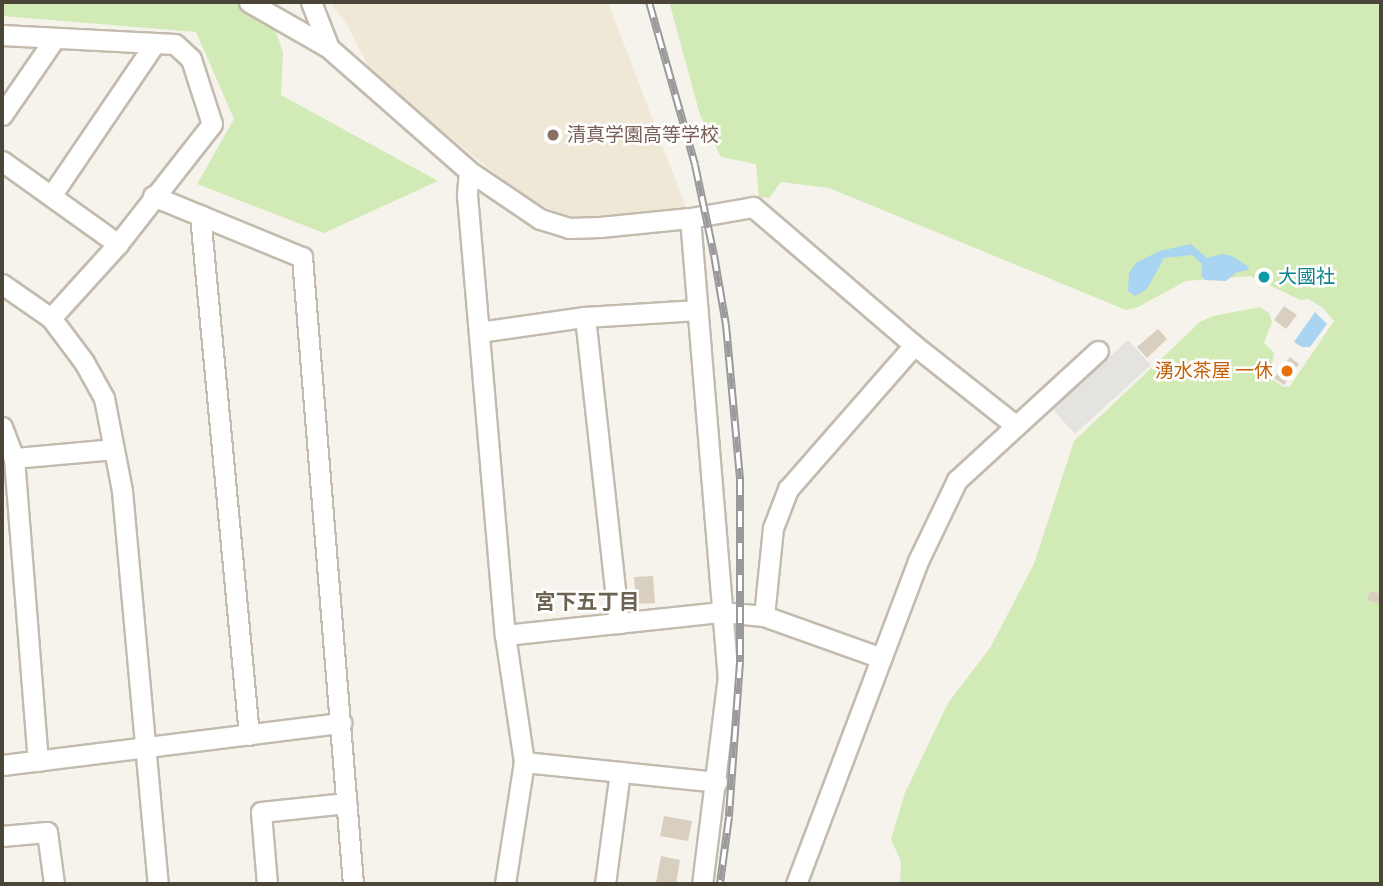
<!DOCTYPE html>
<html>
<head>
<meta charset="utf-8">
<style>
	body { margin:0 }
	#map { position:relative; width:1383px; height:886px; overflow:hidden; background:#f6f3ec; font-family:"Roboto Condensed","Noto Sans JP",sans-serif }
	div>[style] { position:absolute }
	.education>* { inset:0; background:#efe8d6 }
	.green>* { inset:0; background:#d2eab5 }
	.parking>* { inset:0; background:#e5e3e0 }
	.water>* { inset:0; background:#a9d4f2 }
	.building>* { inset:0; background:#d8cfc1 }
	.roads { filter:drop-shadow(2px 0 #c2bbae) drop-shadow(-2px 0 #c2bbae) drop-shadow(0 2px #c2bbae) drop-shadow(0 -2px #c2bbae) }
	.minor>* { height:19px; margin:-9.5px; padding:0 9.5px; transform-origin:9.5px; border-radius:9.5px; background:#fff }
	.rail>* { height:8px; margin-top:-4px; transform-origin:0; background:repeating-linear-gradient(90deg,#fff 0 16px,#9a9a9a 0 32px); box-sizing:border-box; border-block:2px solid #9a9a9a }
	.dots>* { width:19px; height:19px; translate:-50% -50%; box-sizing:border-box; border:4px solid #fff; border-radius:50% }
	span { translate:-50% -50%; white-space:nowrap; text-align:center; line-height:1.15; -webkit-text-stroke:5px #fff; paint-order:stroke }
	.education-label { font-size:19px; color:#785e54 }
	.left { translate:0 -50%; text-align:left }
	.culture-label { font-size:19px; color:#0d838f }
	.food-label { font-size:19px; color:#c56008 }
	.right { translate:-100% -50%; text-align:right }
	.neighbourhood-label { font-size:21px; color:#6e6250; font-weight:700 }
	.frame { position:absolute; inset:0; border:4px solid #4b4439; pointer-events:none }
</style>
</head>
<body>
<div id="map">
	<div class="education">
		<i style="clip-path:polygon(330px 2px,608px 2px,690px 218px,610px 230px,558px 214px,520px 193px,374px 77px,346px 23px)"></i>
	</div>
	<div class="green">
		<i style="clip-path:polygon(2px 2px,265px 2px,283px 52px,281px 95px,438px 181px,324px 233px,197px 184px,234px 119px,196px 32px,2px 16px)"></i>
		<i style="clip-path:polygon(671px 2px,1381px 2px,1381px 884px,900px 884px,901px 862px,891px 839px,905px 793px,948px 703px,990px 648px,1034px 564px,1074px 441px,1200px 322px,1213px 316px,1260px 307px,1269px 313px,1272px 322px,1264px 343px,1274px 353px,1270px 378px,1284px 387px,1290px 386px,1334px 321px,1323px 308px,1308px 299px,1300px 300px,1250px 276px,1186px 281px,1138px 307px,1126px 310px,829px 188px,781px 182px,769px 198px,759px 197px,756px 164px,721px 157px,700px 115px,670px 5px)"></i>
	</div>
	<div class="parking">
		<i style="clip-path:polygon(1128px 340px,1151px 365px,1075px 434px,1052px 409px)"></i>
	</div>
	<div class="water">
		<i style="clip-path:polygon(1191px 244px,1207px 258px,1222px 254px,1232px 256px,1249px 267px,1248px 270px,1237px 272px,1226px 281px,1205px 280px,1201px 276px,1202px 264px,1192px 255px,1164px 258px,1147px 289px,1135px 296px,1128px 291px,1129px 273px,1136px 263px,1159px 251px)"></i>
		<i style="clip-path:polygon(1315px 312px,1327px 324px,1310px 347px,1302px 347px,1294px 342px)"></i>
	</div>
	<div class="building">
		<i style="clip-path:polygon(1284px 306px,1297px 315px,1286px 329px,1274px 320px)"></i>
		<i style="clip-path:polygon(1158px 329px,1167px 339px,1147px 358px,1137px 347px)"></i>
		<i style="clip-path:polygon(1290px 357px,1299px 364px,1284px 385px,1274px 378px)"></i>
		<i style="clip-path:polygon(653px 576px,655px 603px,636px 604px,634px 577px)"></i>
		<i style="clip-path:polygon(1370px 591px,1381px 594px,1381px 604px,1367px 600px)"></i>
		<i style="clip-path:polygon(664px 816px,692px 821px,688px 841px,660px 836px)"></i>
		<i style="clip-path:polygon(661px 856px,680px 860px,676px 884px,656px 883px)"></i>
	</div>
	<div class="roads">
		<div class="minor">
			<i style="left:249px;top:2px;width:92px;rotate:29.9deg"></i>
			<i style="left:329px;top:48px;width:186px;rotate:41.3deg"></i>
			<i style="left:469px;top:171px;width:86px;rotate:34.1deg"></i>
			<i style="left:540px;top:219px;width:30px;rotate:17deg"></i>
			<i style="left:569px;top:228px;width:31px;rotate:-2deg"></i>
			<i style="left:600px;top:227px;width:90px;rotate:-5.7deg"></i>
			<i style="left:690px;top:218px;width:64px;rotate:-9.9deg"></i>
			<i style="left:753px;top:207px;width:212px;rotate:40.6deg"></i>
			<i style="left:914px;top:345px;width:129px;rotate:38.4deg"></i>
			<i style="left:311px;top:2px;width:49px;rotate:68.6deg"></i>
			<i style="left:2px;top:35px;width:173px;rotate:3deg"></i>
			<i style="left:175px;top:44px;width:22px;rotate:43deg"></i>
			<i style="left:191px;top:59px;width:68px;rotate:72.1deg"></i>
			<i style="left:212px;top:124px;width:152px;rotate:128.1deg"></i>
			<i style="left:118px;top:244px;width:100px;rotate:132.2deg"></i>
			<i style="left:2px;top:115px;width:93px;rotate:-55.5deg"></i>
			<i style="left:2px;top:161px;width:143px;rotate:35.6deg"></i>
			<i style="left:469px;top:171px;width:24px;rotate:95deg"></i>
			<i style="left:467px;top:195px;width:442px;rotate:85.1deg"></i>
			<i style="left:505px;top:635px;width:128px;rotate:81.5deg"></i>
			<i style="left:524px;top:762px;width:123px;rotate:98.9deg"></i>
			<i style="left:51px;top:196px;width:185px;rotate:-55.8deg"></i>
			<i style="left:153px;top:196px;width:161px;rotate:22.3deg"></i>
			<i style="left:302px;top:257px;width:629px;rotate:85.35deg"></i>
			<i style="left:200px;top:215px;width:522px;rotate:84.62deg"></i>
			<i style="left:690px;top:218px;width:460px;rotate:85.3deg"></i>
			<i style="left:728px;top:676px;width:210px;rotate:97.1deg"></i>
			<i style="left:2px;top:284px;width:60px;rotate:34.8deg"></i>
			<i style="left:51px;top:318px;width:55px;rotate:53.1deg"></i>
			<i style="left:84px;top:362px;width:41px;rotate:60.9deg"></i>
			<i style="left:104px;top:398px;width:95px;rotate:79deg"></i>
			<i style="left:122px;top:491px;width:395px;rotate:84.8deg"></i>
			<i style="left:585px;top:317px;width:308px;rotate:83.7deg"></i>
			<i style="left:479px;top:332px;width:107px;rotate:-8.1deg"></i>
			<i style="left:585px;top:317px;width:113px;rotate:-3.5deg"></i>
			<i style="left:2px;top:427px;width:33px;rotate:69deg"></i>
			<i style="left:14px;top:458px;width:304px;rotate:85.5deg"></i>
			<i style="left:14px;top:458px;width:100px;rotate:-5.1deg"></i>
			<i style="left:764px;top:616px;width:88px;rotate:-84.2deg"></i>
			<i style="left:773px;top:528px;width:42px;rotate:-69deg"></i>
			<i style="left:788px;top:489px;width:191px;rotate:-48.8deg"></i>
			<i style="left:505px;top:635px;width:218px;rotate:-6.1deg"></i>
			<i style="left:722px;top:612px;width:42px;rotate:5.4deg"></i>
			<i style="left:764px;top:616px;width:124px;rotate:19.7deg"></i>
			<i style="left:524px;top:762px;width:194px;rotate:5.9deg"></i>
			<i style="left:2px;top:765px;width:342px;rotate:-7.1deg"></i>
			<i style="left:2px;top:836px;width:45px;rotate:-5.1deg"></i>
			<i style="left:47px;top:832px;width:52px;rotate:82.3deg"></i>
			<i style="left:267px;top:884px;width:72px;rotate:-94.8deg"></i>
			<i style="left:261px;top:812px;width:86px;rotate:-6deg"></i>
			<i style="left:605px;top:884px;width:113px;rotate:-82.4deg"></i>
			<i style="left:796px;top:884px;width:345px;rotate:-69.3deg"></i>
			<i style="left:918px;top:561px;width:90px;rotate:-64.3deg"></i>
			<i style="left:957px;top:480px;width:191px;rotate:-42.5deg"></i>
		</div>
	</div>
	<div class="rail">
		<i style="left:649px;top:2px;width:169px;rotate:74.2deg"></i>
		<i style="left:695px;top:165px;width:92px;rotate:78.1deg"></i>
		<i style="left:714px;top:255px;width:71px;rotate:80.3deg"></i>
		<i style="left:726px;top:325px;width:155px;rotate:84.8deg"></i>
		<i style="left:740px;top:479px;width:183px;rotate:90deg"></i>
		<i style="left:740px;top:662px;width:155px;rotate:94.1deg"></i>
		<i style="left:729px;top:817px;width:68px;rotate:97.7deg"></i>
	</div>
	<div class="dots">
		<i style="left:553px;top:135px;background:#8d6e63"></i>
		<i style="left:1264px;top:277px;background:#0f9aa8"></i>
		<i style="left:1287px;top:371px;background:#e8710a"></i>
	</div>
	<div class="education-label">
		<span class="left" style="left:567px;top:135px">清真学園高等学校</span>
	</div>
	<div class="culture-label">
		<span class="left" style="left:1278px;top:277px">大國社</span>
	</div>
	<div class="food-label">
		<span class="right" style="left:1273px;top:371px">湧水茶屋 一休</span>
	</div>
	<div class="neighbourhood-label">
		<span style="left:587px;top:602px">宮下五丁目</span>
	</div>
	<div class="frame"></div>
</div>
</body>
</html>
